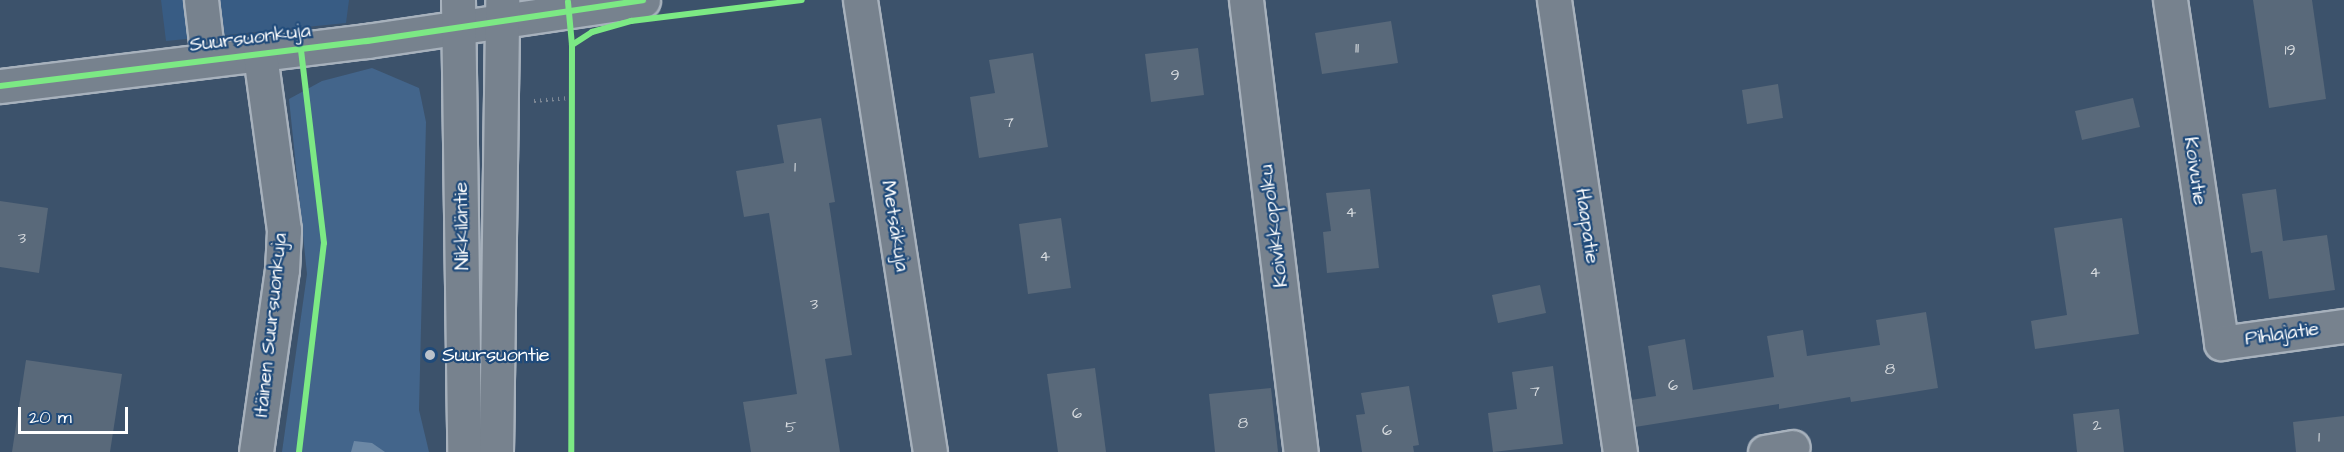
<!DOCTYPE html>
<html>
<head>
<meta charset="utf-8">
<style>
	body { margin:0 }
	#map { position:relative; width:2344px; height:452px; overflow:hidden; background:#3c526b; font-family:"Architects Daughter",sans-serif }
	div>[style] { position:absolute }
	.built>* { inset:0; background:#385c84 }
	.green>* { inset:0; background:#43658b }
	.water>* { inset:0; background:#6c88a5 }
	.building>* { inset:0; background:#59697a }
	.path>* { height:4px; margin-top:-2px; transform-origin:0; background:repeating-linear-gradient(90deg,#7f8996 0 1.5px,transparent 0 6px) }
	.roads { filter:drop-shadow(2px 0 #a7b1bc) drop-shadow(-2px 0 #a7b1bc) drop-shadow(0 2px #a7b1bc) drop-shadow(0 -2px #a7b1bc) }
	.minor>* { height:33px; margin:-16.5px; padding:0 16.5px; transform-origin:16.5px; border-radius:16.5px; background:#77828e }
	.tertiary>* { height:33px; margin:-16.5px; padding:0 16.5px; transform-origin:16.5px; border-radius:16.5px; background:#77828e }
	.cycleway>* { height:6px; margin:-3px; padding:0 3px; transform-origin:3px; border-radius:3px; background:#7ce984 }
	.dots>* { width:16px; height:16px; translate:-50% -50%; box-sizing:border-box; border:3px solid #1f4a7a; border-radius:50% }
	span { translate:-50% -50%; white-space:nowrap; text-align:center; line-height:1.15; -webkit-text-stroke:4.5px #1f4a7a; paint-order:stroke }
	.number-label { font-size:16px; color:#d6dade }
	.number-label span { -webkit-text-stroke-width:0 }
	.street-label { font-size:20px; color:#fff }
	.poi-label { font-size:20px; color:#fff }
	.left { translate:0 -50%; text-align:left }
	.scale { position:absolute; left:18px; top:407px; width:110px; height:27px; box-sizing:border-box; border:3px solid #fff; border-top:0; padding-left:8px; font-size:18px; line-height:21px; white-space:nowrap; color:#fff; -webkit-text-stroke:4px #1f4a7a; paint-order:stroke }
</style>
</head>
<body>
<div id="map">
	<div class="built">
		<i style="clip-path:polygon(161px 0,349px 0,346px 23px,166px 41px)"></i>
	</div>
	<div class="green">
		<i style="clip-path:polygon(372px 68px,419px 88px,426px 122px,419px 410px,429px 452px,282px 452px,307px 274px,289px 99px,322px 81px)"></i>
	</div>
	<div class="water">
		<i style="clip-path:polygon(354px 441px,372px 443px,385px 452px,351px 452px)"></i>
	</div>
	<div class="building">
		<i style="clip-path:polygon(2253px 0,2312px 0,2326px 99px,2269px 108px)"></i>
		<i style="clip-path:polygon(1391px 21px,1398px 63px,1322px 74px,1315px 33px)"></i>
		<i style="clip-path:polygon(1198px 48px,1204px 95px,1151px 102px,1145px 54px)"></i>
		<i style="clip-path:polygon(1033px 53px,1048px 147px,979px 158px,970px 97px,995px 93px,989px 60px)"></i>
		<i style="clip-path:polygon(1778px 84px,1783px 118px,1747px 124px,1742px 90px)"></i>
		<i style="clip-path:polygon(2133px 98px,2140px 127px,2082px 140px,2075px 111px)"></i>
		<i style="clip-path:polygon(821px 118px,835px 202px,829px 203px,852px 355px,825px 359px,840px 452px,751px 452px,743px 402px,797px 394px,769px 213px,744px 217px,736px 171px,784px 163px,777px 125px)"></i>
		<i style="clip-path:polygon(1370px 189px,1379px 268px,1327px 273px,1323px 232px,1331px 231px,1326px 193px)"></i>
		<i style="clip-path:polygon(2276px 189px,2283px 241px,2327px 235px,2335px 290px,2269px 299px,2262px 251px,2251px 253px,2242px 194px)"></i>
		<i style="clip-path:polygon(0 201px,48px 208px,39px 273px,0 267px)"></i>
		<i style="clip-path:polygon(1061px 218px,1071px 288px,1028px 294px,1019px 224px)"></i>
		<i style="clip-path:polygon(2122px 218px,2139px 334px,2035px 349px,2031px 321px,2067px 315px,2054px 228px)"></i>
		<i style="clip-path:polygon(1540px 285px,1546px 313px,1498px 323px,1492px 295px)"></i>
		<i style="clip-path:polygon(1926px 312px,1938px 388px,1851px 402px,1850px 397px,1779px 409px,1779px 404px,1635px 427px,1631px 400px,1656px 396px,1648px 346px,1685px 339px,1693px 390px,1774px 377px,1767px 336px,1803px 330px,1807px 356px,1880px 345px,1876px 320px)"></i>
		<i style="clip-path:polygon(26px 360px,122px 374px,110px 452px,12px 452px)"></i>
		<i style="clip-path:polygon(1553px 366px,1563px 444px,1493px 452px,1488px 413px,1517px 409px,1512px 372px)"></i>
		<i style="clip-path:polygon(1095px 368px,1106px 452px,1058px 452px,1047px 374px)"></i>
		<i style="clip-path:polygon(1409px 386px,1419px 445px,1413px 446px,1414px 452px,1362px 452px,1356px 415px,1365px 414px,1361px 393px)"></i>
		<i style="clip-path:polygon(1271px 388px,1278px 452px,1215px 452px,1209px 394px)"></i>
		<i style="clip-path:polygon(2119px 409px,2124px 452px,2077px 452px,2073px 414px)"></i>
		<i style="clip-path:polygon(2344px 416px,2344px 452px,2296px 452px,2293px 422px)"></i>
	</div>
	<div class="path">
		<i style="left:534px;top:101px;width:35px;rotate:-5deg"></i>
	</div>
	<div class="roads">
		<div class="minor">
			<i style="left:201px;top:0;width:59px;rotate:83.2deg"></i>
			<i style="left:860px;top:0;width:457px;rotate:81.2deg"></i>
			<i style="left:1246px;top:0;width:455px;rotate:83.1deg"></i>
			<i style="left:1554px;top:0;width:457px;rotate:81.7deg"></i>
			<i style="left:2170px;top:0;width:347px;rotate:81.5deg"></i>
			<i style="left:2221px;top:343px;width:124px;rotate:-7.9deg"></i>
			<i style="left:0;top:86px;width:370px;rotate:-7deg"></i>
			<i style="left:367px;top:41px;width:279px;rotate:-8.4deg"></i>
			<i style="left:256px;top:452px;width:184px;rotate:-81.9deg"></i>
			<i style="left:282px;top:270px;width:40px;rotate:-87.1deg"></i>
			<i style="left:284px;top:230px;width:177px;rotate:-97.8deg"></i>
			<i style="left:1765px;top:452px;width:28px;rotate:-10deg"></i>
		</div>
		<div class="tertiary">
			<i style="left:458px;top:0;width:452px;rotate:89.2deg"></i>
			<i style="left:496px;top:452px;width:452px;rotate:-89.2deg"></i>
		</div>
	</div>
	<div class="cycleway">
		<i style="left:568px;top:2px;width:43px;rotate:84.7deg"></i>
		<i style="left:572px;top:45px;width:407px;rotate:90.1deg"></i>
		<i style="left:572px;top:45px;width:24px;rotate:-33deg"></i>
		<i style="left:592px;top:32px;width:41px;rotate:-15.8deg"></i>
		<i style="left:631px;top:21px;width:172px;rotate:-7deg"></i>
		<i style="left:0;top:86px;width:370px;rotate:-7deg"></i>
		<i style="left:367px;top:41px;width:279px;rotate:-8.4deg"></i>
		<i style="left:299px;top:452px;width:210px;rotate:-83.2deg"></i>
		<i style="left:324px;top:243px;width:195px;rotate:-96.8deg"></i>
	</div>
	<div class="dots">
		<i style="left:430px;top:355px;background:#bbc2cb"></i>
	</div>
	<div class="number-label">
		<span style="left:1357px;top:48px">11</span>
		<span style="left:2290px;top:50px">19</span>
		<span style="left:1175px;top:75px">9</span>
		<span style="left:1009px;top:122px">7</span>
		<span style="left:795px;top:167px">1</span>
		<span style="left:1351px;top:212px">4</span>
		<span style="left:22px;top:238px">3</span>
		<span style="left:1045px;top:256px">4</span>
		<span style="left:2095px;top:272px">4</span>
		<span style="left:814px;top:304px">3</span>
		<span style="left:1890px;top:369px">8</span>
		<span style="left:1673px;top:385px">6</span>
		<span style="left:1535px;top:391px">7</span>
		<span style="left:1077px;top:413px">6</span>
		<span style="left:1243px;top:423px">8</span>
		<span style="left:2097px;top:425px">2</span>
		<span style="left:791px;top:427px">5</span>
		<span style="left:1387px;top:430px">6</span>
		<span style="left:2319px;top:437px">1</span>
	</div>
	<div class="street-label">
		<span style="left:250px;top:38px;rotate:-7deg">Suursuonkuja</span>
		<span style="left:2195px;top:171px;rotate:82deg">Koivutie</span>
		<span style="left:462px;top:226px;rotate:-91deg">Nikkiläntie</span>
		<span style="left:895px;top:226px;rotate:81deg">Metsäkuja</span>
		<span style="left:1274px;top:226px;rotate:-97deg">Koivikkopolku</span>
		<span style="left:1587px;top:226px;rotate:82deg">Haapatie</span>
		<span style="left:271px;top:325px;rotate:-84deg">Itäinen Suursuonkuja</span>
		<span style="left:2282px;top:334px;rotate:-8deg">Pihlajatie</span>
	</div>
	<div class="poi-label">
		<span class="left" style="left:442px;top:355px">Suursuontie</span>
	</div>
	<div class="scale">20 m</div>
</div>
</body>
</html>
